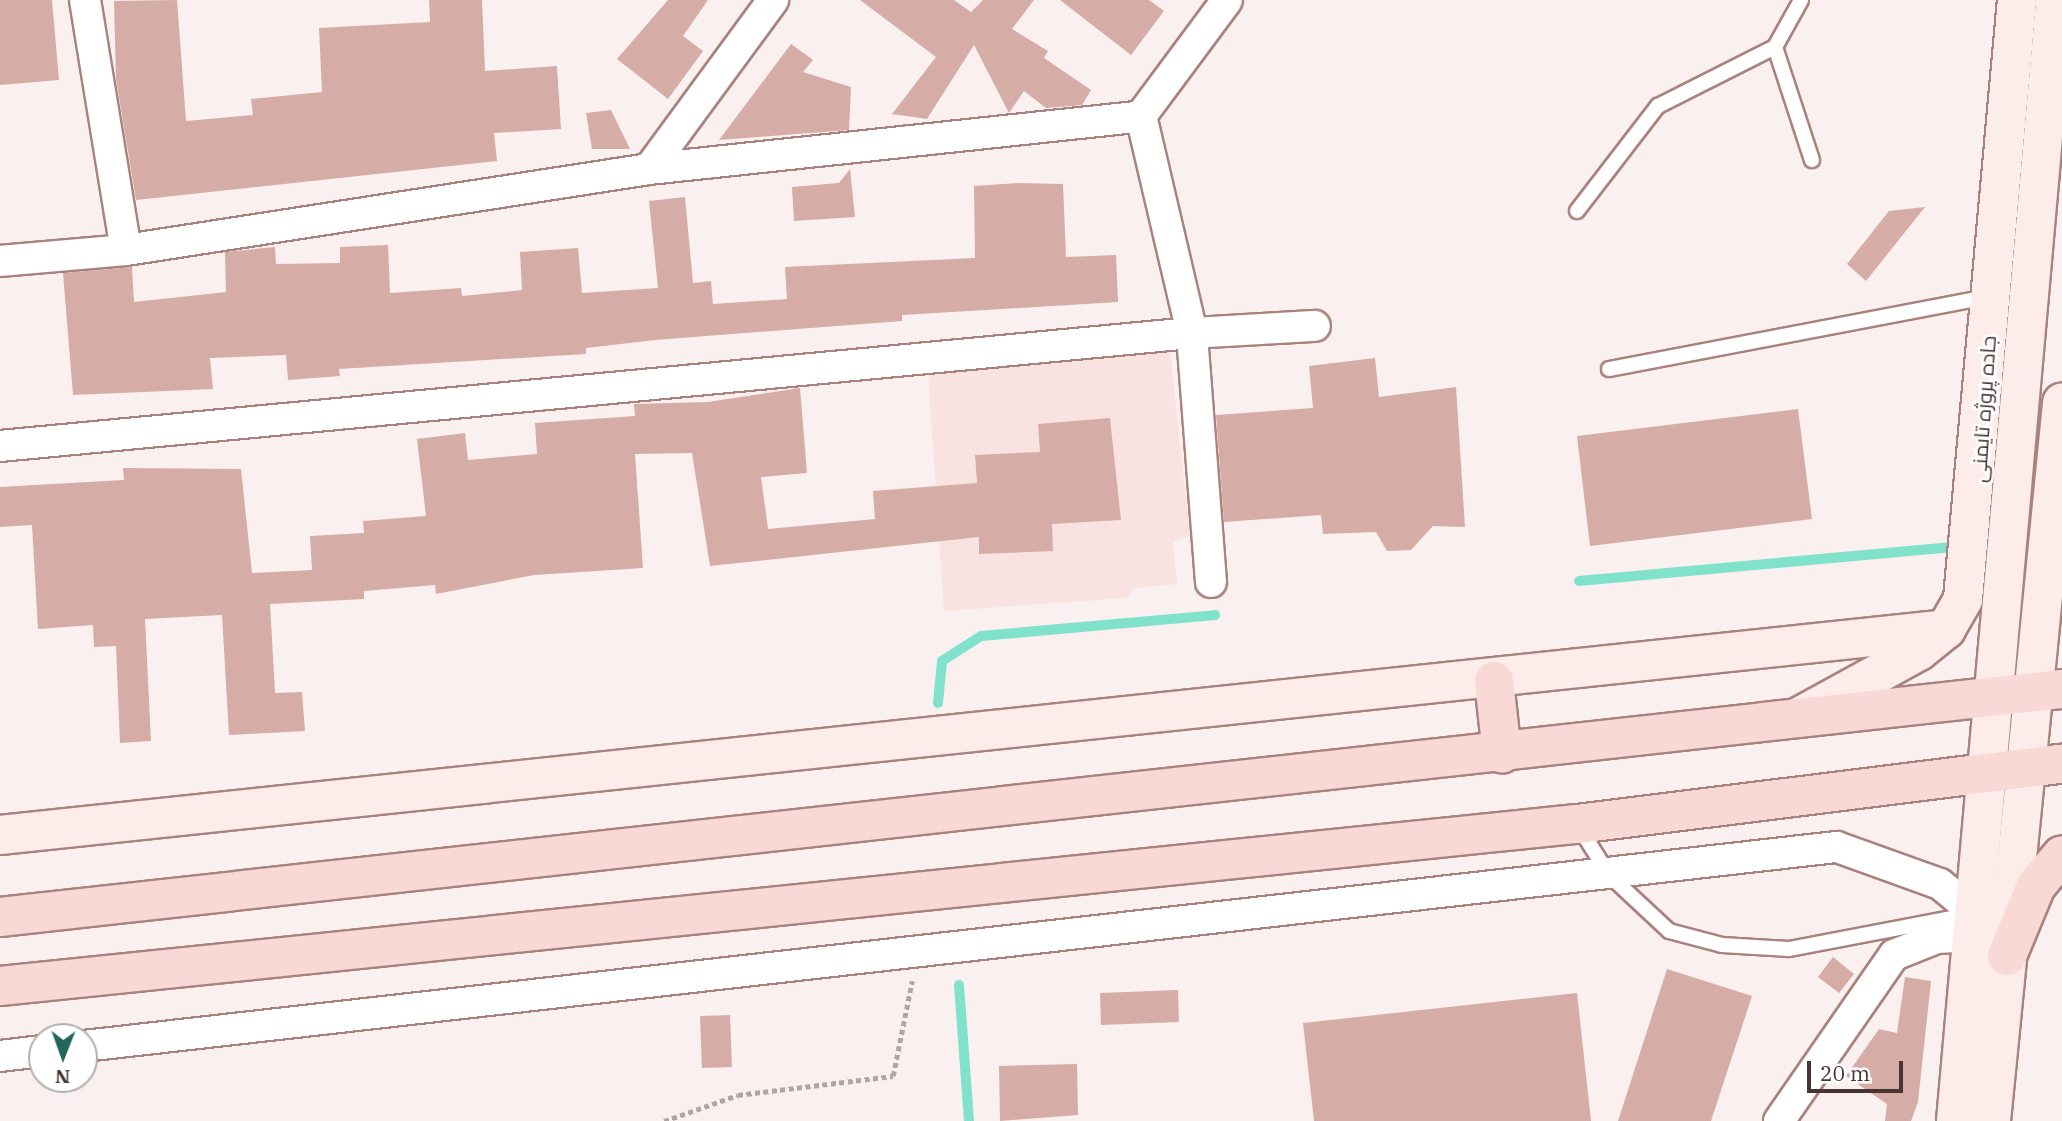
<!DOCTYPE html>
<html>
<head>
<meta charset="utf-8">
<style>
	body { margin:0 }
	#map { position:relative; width:2062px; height:1121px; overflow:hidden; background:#f9f0ef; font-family:"IBM Plex Serif",Cairo,serif }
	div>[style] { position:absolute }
	.built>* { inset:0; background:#f8e3e0 }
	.stream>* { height:10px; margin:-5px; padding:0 5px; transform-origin:5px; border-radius:5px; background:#81e2cc }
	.building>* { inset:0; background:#d6aca7 }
	.path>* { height:4.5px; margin-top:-2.25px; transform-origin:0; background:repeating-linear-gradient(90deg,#b1a5a3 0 5px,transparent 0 8.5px) }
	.roads { filter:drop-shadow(2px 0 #a9827d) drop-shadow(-2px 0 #a9827d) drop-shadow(0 2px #a9827d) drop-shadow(0 -2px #a9827d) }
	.lane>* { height:14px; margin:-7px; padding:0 7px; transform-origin:7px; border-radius:7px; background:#fff }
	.street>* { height:30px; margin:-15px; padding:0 15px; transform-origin:15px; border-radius:15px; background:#fff }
	.secondary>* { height:38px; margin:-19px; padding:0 19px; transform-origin:19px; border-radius:19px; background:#fcecea }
	.primary>* { height:38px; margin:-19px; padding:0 19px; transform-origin:19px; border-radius:19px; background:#f8d9d5 }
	span { translate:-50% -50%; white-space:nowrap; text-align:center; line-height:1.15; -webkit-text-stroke:5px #fff; paint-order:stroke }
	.street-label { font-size:21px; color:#463533 }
	.north { position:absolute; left:28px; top:1023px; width:70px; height:70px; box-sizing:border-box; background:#fff; border:2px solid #b5aead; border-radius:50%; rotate:181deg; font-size:19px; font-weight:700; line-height:28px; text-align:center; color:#463533 }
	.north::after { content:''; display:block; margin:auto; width:24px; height:32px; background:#226759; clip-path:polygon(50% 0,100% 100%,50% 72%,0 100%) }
	.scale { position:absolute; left:1807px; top:1061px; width:96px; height:32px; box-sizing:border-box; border:4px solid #463533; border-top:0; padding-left:9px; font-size:21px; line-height:24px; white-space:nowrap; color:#463533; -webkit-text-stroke:5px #fff; paint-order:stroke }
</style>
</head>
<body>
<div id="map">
	<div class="built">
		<i style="clip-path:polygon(1170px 351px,1190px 536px,1173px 542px,1177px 584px,1134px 588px,1126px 598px,944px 611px,928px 373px)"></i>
	</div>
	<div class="stream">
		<i style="left:1579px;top:581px;width:373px;rotate:-5.2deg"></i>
		<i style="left:938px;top:703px;width:42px;rotate:-84.6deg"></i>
		<i style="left:942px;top:661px;width:46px;rotate:-32.7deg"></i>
		<i style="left:981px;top:636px;width:235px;rotate:-5.1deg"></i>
		<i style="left:959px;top:985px;width:136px;rotate:85.8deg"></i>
	</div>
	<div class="building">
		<i style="clip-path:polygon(0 0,52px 0,59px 80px,0 85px)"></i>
		<i style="clip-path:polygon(177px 0,186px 121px,253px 115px,251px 99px,322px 92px,319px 28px,430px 22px,429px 0,482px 0,485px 71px,557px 66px,561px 129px,494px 133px,497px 161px,136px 200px,116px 79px,114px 1px)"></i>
		<i style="clip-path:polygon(668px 0,708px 0,683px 36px,703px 51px,668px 99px,617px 59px)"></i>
		<i style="clip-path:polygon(860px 0,954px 0,971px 12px,983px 0,1034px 0,1012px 29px,1048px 51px,1044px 58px,1091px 90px,1082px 105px,1046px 108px,1024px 91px,1009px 113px,974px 45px,927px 119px,892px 114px,936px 57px)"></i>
		<i style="clip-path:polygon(1060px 0,1149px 0,1164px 11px,1131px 55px)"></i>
		<i style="clip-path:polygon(791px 44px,813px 60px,803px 72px,851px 87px,849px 130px,719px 140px)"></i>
		<i style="clip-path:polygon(611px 110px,630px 149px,592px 149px,586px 113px)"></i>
		<i style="clip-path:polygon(850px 169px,855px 217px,794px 221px,792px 187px,839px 183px)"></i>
		<i style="clip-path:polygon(1019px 183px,1063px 184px,1066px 257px,1116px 255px,1118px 302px,902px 315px,902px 321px,655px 340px,586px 348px,586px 354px,339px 369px,340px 376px,288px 380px,286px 355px,210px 358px,213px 389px,73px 395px,63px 273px,132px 267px,134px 302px,226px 292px,225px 252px,275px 247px,276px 264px,340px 263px,340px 247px,388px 245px,390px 293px,461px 288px,462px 296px,522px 290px,520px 252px,578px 248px,582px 293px,658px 288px,649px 201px,685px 197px,693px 283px,711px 281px,713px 304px,787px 299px,785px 267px,975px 258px,974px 186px)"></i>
		<i style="clip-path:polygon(1925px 207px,1866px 281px,1847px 264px,1889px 211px)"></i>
		<i style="clip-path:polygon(1375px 358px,1379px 397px,1456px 387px,1465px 527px,1433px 526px,1411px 550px,1387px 551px,1376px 532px,1323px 534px,1321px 515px,1224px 522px,1216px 415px,1313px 408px,1309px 366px)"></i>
		<i style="clip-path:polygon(800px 388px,807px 473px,761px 477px,768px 529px,875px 519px,873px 491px,977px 483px,975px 455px,1040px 452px,1038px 424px,1110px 418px,1121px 520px,1052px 524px,1053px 551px,979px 554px,979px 537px,710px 566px,692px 453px,635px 454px,643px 568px,534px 575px,436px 594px,435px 585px,364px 591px,364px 599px,270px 604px,275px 693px,302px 692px,305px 731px,229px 735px,222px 615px,145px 619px,151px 741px,120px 743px,116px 646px,94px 647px,93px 625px,38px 629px,32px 525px,0 527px,0 487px,124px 480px,123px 468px,241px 469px,252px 573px,312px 570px,310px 536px,364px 533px,363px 521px,426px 516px,417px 439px,465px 433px,468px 460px,537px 454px,535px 423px,635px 416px,634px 404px,708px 402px)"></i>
		<i style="clip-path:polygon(1798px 409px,1812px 519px,1590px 546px,1577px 436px)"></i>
		<i style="clip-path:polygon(1833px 957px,1854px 974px,1839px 993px,1818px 977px)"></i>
		<i style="clip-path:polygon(1667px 969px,1752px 996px,1711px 1121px,1618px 1121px)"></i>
		<i style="clip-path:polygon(1905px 977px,1931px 981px,1918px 1102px,1911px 1121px,1885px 1121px,1887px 1104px,1846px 1076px,1879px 1029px,1897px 1033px)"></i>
		<i style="clip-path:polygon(1178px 990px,1179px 1022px,1101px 1025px,1100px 993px)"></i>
		<i style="clip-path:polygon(1577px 993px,1591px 1121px,1314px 1121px,1303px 1023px)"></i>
		<i style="clip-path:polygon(730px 1015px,732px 1067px,702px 1068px,700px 1016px)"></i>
		<i style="clip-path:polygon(1077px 1064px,1078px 1115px,1000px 1121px,999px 1066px)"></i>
	</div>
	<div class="path">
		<i style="left:664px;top:1121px;width:78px;rotate:-19.4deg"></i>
		<i style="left:738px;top:1095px;width:156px;rotate:-7deg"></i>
		<i style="left:893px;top:1076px;width:97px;rotate:-78.7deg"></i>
	</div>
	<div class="roads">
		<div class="lane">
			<i style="left:1775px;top:47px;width:119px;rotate:71.9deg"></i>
			<i style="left:1577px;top:211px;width:133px;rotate:-52.4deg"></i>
			<i style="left:1658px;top:106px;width:131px;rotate:-26.8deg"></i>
			<i style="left:1775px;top:47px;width:54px;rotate:-61deg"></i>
			<i style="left:1609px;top:369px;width:385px;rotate:-10.8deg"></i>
			<i style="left:1579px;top:827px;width:57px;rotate:58deg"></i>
			<i style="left:1609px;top:875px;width:82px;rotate:43deg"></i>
			<i style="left:1669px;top:931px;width:55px;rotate:14.8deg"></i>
			<i style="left:1722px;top:945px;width:67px;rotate:3.4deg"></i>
			<i style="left:1789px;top:949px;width:187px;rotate:-10.8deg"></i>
		</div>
		<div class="street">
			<i style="left:85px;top:0;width:253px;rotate:80.7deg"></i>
			<i style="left:649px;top:169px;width:210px;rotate:-53.7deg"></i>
			<i style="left:0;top:261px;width:126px;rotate:-5deg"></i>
			<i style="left:126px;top:250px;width:529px;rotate:-8.8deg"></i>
			<i style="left:649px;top:169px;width:495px;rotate:-6.1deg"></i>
			<i style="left:1141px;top:116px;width:144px;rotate:-53.4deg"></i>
			<i style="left:0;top:446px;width:1197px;rotate:-5.42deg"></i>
			<i style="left:1192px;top:333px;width:223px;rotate:-103.2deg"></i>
			<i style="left:1211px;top:582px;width:250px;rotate:-94.4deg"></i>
			<i style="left:1192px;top:333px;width:123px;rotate:-3.3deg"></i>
			<i style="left:84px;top:1046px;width:1764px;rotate:-6.48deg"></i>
			<i style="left:1837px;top:847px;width:109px;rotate:19.8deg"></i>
			<i style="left:1940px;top:884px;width:45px;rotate:39.6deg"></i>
			<i style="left:0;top:1056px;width:42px;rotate:-6.8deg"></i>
			<i style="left:1779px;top:1121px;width:202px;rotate:-55.3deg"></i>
			<i style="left:1894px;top:955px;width:46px;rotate:-21.6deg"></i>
			<i style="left:1937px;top:938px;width:37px;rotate:-3deg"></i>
		</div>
		<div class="secondary">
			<i style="left:1797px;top:718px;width:139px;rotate:-28.8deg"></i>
			<i style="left:1919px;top:651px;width:35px;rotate:-39deg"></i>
			<i style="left:1946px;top:629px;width:34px;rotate:-60deg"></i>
			<i style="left:1963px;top:599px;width:601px;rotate:-84.85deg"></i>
			<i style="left:0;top:835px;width:1957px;rotate:-6.04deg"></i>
			<i style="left:1956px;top:1121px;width:1125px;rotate:-84.95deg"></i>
			<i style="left:1991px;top:1121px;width:722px;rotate:-84.35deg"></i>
		</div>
		<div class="primary">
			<i style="left:1494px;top:681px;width:73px;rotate:83.7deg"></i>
			<i style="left:0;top:917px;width:2075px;rotate:-6.31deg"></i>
			<i style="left:2007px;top:956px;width:76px;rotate:-67.5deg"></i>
			<i style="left:2036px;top:886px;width:40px;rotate:-50deg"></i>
			<i style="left:0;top:986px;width:1585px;rotate:-5.87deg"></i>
			<i style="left:1577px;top:824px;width:489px;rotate:-7.1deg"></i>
		</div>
	</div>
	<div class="street-label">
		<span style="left:1983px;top:409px;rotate:-86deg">جاده پروژه تایمنی</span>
	</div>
	<div class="north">N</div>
	<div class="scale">20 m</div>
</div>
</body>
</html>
